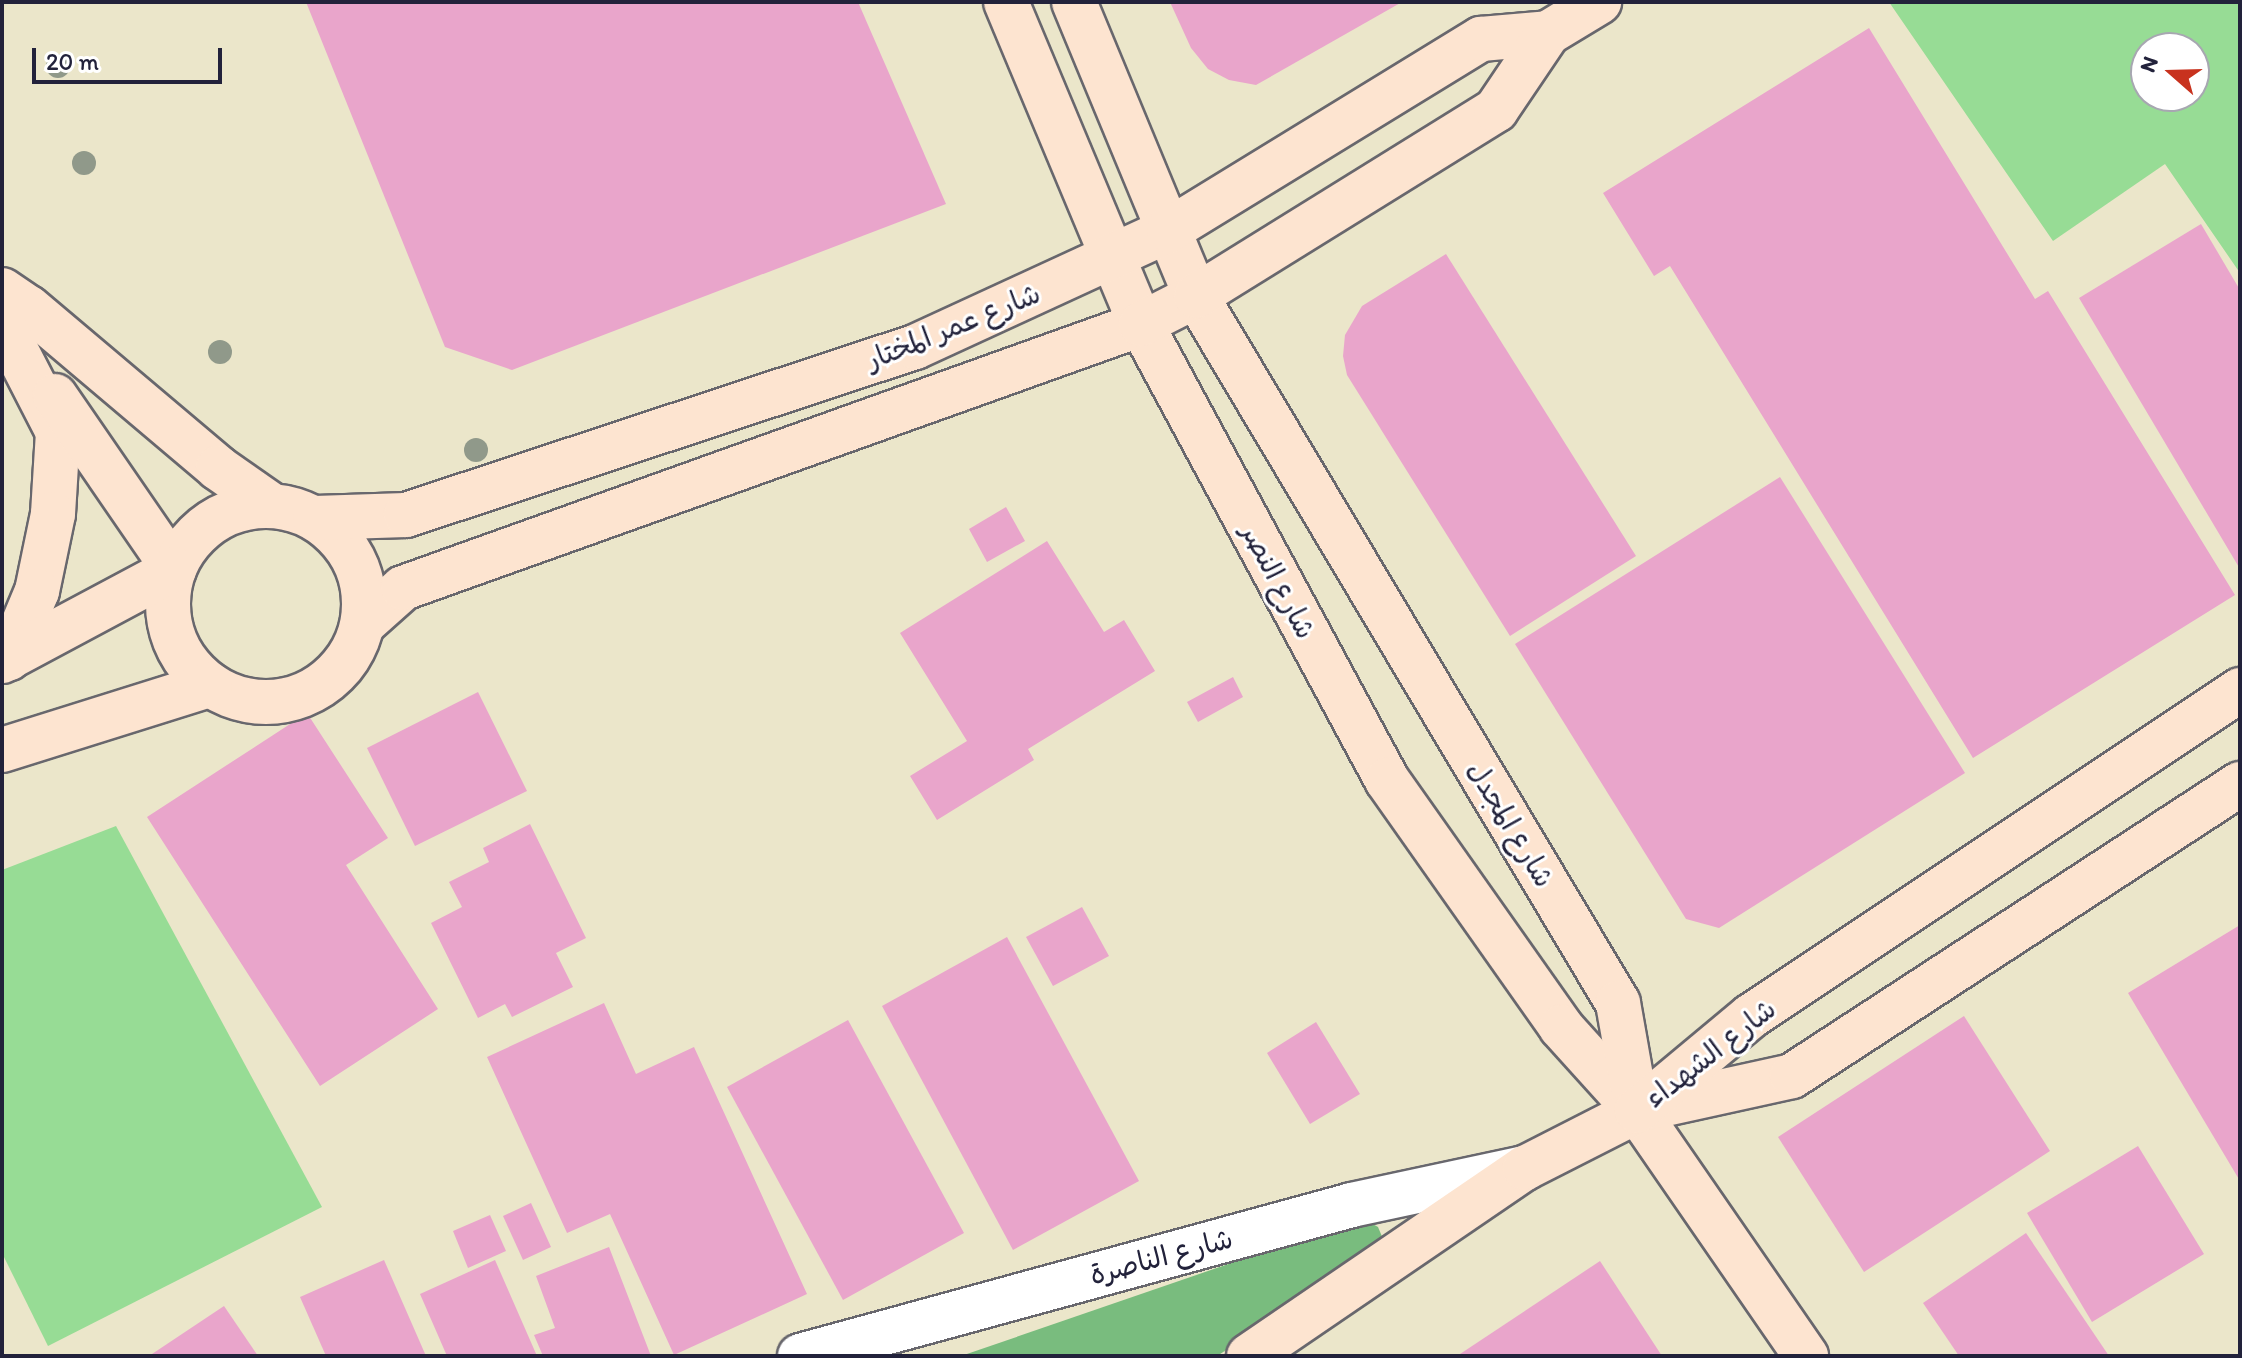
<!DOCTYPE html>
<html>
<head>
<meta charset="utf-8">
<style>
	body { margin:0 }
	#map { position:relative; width:2242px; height:1358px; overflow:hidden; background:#ebe6ca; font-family:Itim,"Playpen Sans Arabic",sans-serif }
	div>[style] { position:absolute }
	.green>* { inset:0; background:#97dc95 }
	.forest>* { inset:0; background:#79bc7e }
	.building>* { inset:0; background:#e9a5cb }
	.roads { filter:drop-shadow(2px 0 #68676d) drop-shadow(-2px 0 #68676d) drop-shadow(0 2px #68676d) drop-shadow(0 -2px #68676d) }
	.street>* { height:44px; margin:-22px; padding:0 22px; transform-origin:22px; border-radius:22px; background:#fff }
	.secondary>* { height:44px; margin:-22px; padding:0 22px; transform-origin:22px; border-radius:22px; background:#fde4d0 }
	.secondary>.ring { margin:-22px; padding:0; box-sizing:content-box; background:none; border:44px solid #fde4d0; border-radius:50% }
	.trees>* { width:24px; height:24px; margin:-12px; border-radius:50%; background:#90998a }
	span { translate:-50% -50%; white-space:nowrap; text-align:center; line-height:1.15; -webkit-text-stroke:6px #fff; paint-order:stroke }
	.street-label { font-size:28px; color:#22223b }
	.frame { position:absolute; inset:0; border:4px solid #22223b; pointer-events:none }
	.north { position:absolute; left:2130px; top:32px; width:80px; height:80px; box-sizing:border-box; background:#fff; border:2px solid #a7a7b1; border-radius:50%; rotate:290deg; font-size:22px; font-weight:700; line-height:32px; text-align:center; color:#22223b }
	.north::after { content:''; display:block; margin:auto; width:28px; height:36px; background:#c8321e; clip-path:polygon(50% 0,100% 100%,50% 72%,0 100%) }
	.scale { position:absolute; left:32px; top:48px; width:190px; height:36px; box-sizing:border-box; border:4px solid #22223b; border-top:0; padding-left:10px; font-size:24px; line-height:28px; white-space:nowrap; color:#22223b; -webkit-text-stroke:6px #fff; paint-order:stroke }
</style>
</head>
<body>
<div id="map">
	<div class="green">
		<i style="clip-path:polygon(evenodd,1889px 2px,2240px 2px,2240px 273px,2165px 164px,2053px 241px,1889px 2px,2146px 48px,2194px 48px,2194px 96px,2146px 96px,2146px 48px)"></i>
		<i style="clip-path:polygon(116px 826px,322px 1207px,48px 1346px,2px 1253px,2px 870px)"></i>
	</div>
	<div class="forest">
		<i style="clip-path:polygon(1362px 1218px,1378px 1227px,1386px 1246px,1217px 1356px,961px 1356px)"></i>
	</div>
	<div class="building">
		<i style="clip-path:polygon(306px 2px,858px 2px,946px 204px,512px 370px,445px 347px)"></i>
		<i style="clip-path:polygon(1170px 2px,1402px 2px,1256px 85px,1229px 80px,1208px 69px,1191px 48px)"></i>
		<i style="clip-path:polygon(1869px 28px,2035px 299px,2048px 291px,2235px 595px,1973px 758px,1670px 266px,1654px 276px,1603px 193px)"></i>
		<i style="clip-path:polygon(2201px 224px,2240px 290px,2240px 569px,2079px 298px)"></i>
		<i style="clip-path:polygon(1446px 254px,1636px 556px,1510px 636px,1347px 375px,1343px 356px,1345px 335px,1362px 306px)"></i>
		<i style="clip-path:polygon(1780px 477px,1965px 773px,1719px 928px,1686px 919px,1515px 644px)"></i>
		<i style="clip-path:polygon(1006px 507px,1025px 541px,987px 562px,969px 529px)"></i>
		<i style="clip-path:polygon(1047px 541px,1104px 632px,1124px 620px,1155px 671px,1028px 749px,1034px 760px,937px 820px,910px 776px,967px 741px,900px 633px)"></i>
		<i style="clip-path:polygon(1233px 677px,1243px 697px,1198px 722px,1187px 702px)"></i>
		<i style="clip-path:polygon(478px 692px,527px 791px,415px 846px,367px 748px)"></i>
		<i style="clip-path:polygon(307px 713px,388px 838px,346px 865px,438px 1009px,320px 1086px,147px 817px)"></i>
		<i style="clip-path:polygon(530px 824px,586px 938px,556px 953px,573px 987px,512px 1017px,505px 1004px,478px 1018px,431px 923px,462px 907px,449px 882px,489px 862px,483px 848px)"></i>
		<i style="clip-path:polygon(1082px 907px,1109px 956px,1053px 986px,1026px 937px)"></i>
		<i style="clip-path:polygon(2240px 925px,2240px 1181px,2128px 993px)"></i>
		<i style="clip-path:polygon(1007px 937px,1139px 1181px,1013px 1250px,882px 1006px)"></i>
		<i style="clip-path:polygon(604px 1003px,636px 1074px,694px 1047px,807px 1294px,674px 1355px,610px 1214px,567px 1233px,487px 1057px)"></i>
		<i style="clip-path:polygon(1964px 1016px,2050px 1151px,1864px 1272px,1778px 1137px)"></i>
		<i style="clip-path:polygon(848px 1020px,964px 1233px,843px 1300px,727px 1087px)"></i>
		<i style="clip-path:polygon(1316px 1022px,1360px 1094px,1310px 1124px,1267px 1053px)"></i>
		<i style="clip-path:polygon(2138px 1146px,2204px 1254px,2092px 1322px,2027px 1213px)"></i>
		<i style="clip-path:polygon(531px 1203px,551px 1247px,523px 1260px,503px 1216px)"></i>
		<i style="clip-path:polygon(490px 1215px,506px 1251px,468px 1268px,453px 1231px)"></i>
		<i style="clip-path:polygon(2026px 1233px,2109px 1356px,1959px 1356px,1923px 1303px)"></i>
		<i style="clip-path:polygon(609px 1247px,651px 1356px,543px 1356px,534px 1335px,555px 1328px,536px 1276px)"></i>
		<i style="clip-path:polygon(384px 1260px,426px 1356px,326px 1356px,300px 1297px)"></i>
		<i style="clip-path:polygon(495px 1260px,537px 1356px,447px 1356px,420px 1294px)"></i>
		<i style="clip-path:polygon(1600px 1261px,1662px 1356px,1457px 1356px)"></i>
		<i style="clip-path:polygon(224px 1306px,258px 1356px,149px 1356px)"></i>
	</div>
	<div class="roads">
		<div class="street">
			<i style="left:800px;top:1356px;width:572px;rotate:-15.3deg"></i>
			<i style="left:1352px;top:1205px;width:177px;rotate:-12.1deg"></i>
		</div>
		<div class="secondary">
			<i style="left:1006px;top:2px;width:349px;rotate:67.3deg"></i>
			<i style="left:1141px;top:324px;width:518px;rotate:61.65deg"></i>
			<i style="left:1387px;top:780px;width:302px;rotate:54.8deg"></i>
			<i style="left:1561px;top:1027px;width:113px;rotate:47.9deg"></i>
			<i style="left:1074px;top:2px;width:318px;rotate:67.5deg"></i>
			<i style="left:1196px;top:296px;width:823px;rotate:59.17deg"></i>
			<i style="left:1618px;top:1003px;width:110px;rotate:80deg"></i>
			<i style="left:1637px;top:1111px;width:298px;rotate:55.4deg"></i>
			<i style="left:2px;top:290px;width:32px;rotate:34deg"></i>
			<i style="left:29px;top:308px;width:248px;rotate:40.2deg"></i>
			<i style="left:218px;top:468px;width:65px;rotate:34.9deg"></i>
			<i style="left:2px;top:323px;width:123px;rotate:62.8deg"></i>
			<i style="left:58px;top:432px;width:82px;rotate:93.5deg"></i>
			<i style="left:53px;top:514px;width:79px;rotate:101.7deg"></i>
			<i style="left:37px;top:591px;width:73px;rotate:112.7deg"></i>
			<i style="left:55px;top:396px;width:210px;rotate:55.5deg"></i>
			<i class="ring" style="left:168px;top:506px;width:152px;height:152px"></i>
			<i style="left:315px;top:518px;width:91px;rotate:-1.9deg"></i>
			<i style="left:406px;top:515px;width:536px;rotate:-18.27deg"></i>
			<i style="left:915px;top:347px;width:280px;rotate:-24.7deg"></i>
			<i style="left:1169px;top:230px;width:366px;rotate:-31.5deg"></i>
			<i style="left:1481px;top:39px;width:67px;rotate:-5.1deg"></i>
			<i style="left:364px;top:623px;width:52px;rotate:-41.9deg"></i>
			<i style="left:403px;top:588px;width:784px;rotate:-19.68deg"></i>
			<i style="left:1141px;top:324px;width:62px;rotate:-27deg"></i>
			<i style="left:1196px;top:296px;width:353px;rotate:-31.8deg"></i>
			<i style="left:1496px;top:110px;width:93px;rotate:-56deg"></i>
			<i style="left:1548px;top:33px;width:60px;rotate:-31.3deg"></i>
			<i style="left:2px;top:661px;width:195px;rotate:-28.1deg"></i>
			<i style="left:2px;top:750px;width:218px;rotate:-17.4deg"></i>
			<i style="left:1647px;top:1108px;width:148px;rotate:-12.4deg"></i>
			<i style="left:1792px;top:1076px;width:535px;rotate:-33.1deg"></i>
			<i style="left:1249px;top:1356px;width:334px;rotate:-34.3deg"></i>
			<i style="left:1525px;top:1168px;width:126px;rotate:-27deg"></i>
			<i style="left:1637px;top:1111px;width:148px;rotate:-39.8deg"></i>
			<i style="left:1751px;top:1016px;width:588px;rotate:-33.69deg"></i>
		</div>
	</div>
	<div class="trees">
		<i style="left:58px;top:66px"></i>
		<i style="left:84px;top:163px"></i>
		<i style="left:220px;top:352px"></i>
		<i style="left:476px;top:450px"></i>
	</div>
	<div class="street-label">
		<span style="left:953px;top:326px;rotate:-22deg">شارع عمر المختار</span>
		<span style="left:1279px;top:581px;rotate:62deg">شارع النصر</span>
		<span style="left:1511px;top:824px;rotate:59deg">شارع المجدل</span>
		<span style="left:1710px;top:1053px;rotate:-38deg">شارع الشهداء</span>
		<span style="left:1161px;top:1256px;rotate:-15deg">شارع الناصرة</span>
	</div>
	<div class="frame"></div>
	<div class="north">N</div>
	<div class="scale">20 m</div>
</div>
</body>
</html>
